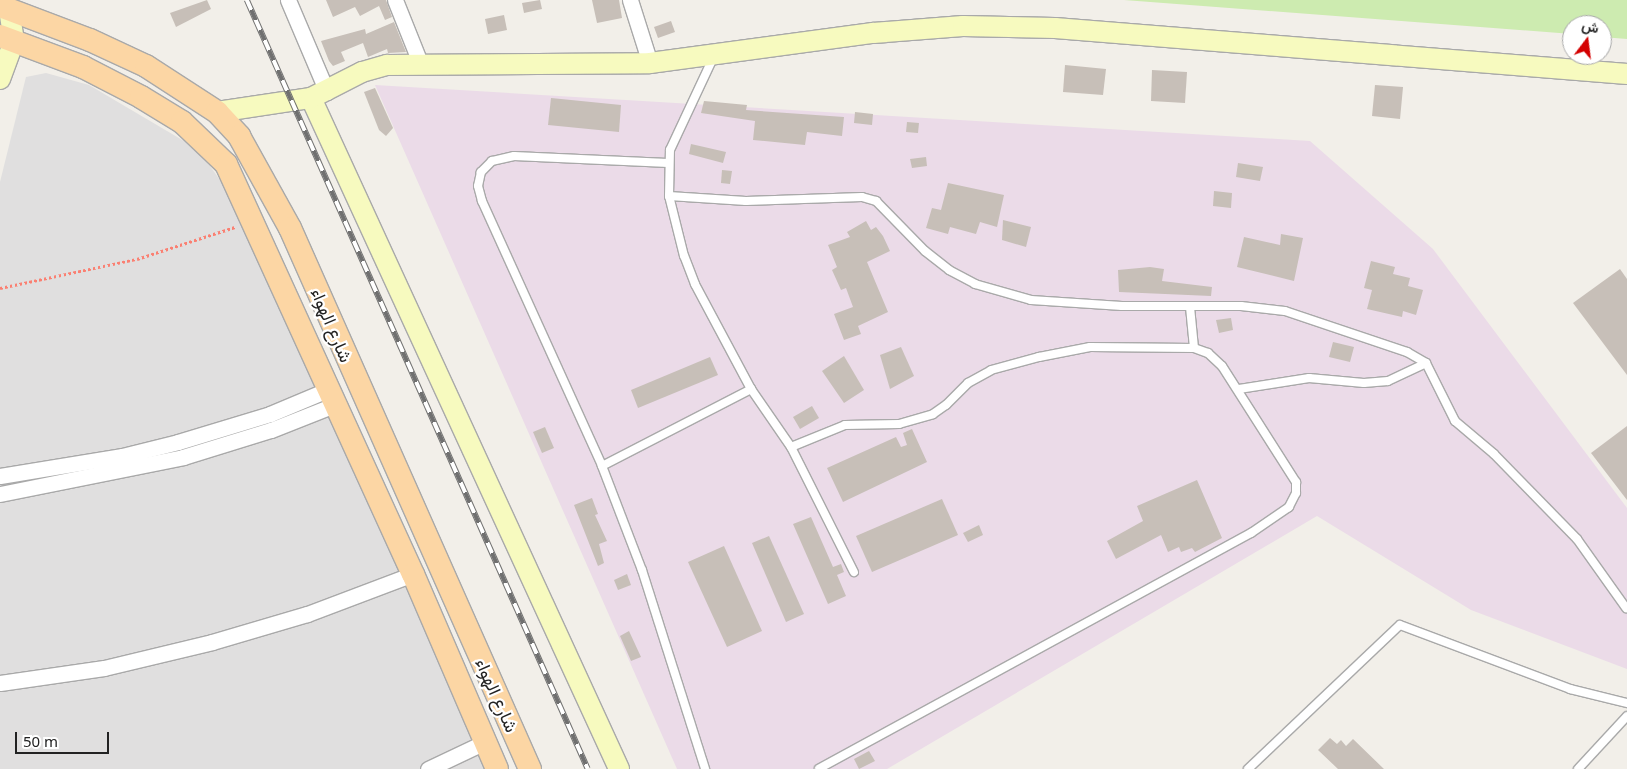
<!DOCTYPE html>
<html>
<head>
<meta charset="utf-8">
<style>
	body { margin:0 }
	#map { position:relative; width:1627px; height:769px; overflow:hidden; background:#f2efe9; font-family:"Noto Sans",Vazirmatn,sans-serif }
	div>[style] { position:absolute }
	.residential>* { inset:0; background:#e0dfdf }
	.industrial>* { inset:0; background:#ebdbe8 }
	.grass>* { inset:0; background:#cdebb0 }
	.building>* { inset:0; background:#c7bfb8 }
	.path>* { height:2.5px; margin-top:-1.25px; transform-origin:0; background:repeating-linear-gradient(90deg,#fa8072 0 2.5px,transparent 0 5px) }
	.roads { filter:drop-shadow(1px 0 #a9a9a9) drop-shadow(-1px 0 #a9a9a9) drop-shadow(0 1px #a9a9a9) drop-shadow(0 -1px #a9a9a9) }
	.lane>* { height:8px; margin:-4px; padding:0 4px; transform-origin:4px; border-radius:4px; background:#fff }
	.street>* { height:15px; margin:-7.5px; padding:0 7.5px; transform-origin:7.5px; border-radius:7.5px; background:#fff }
	.secondary>* { height:20px; margin:-10px; padding:0 10px; transform-origin:10px; border-radius:10px; background:#f7fabf }
	.primary>* { height:22px; margin:-11px; padding:0 11px; transform-origin:11px; border-radius:11px; background:#fcd6a4 }
	.rail>* { height:5.5px; margin-top:-2.75px; transform-origin:0; background:repeating-linear-gradient(90deg,#fff 0 11px,#707070 0 22px); box-sizing:border-box; border-block:1px solid #707070 }
	span { translate:-50% -50%; white-space:nowrap; text-align:center; line-height:1.15; -webkit-text-stroke:4.5px #fff; paint-order:stroke }
	.street-label { font-size:18px; color:#222 }
	.north { position:absolute; left:1562px; top:15px; width:50px; height:50px; box-sizing:border-box; background:#fff; border:1px solid #a7a7a7; border-radius:50%; rotate:15deg; font-size:14px; font-weight:700; line-height:20px; text-align:center; color:#222 }
	.north::after { content:''; display:block; margin:auto; width:18px; height:22px; background:#d40000; clip-path:polygon(50% 0,100% 100%,50% 72%,0 100%) }
	.scale { position:absolute; left:15px; top:732px; width:94px; height:22px; box-sizing:border-box; border:2px solid #222; border-top:0; padding-left:6px; font-size:15px; line-height:18px; white-space:nowrap; color:#222; -webkit-text-stroke:4px #fff; paint-order:stroke }
</style>
</head>
<body>
<div id="map">
	<div class="residential">
		<i style="clip-path:polygon(46px 73px,89px 85px,184px 141px,210px 166px,230px 194px,489px 769px,0 769px,0 182px,26px 77px)"></i>
	</div>
	<div class="industrial">
		<i style="clip-path:polygon(375px 85px,1310px 141px,1433px 249px,1627px 508px,1627px 669px,1471px 610px,1317px 516px,887px 769px,677px 769px)"></i>
	</div>
	<div class="grass">
		<i style="clip-path:polygon(1124px 0,1627px 0,1627px 39px,1602px 37px,1602px 25px,1572px 25px,1572px 34px)"></i>
	</div>
	<div class="building">
		<i style="clip-path:polygon(207px 0,211px 9px,176px 27px,170px 13px)"></i>
		<i style="clip-path:polygon(326px 0,386px 0,392px 17px,385px 20px,379px 6px,360px 16px,355px 7px,333px 17px)"></i>
		<i style="clip-path:polygon(540px 0,542px 9px,524px 13px,522px 3px)"></i>
		<i style="clip-path:polygon(592px 0,619px 0,622px 18px,597px 23px)"></i>
		<i style="clip-path:polygon(504px 15px,507px 30px,488px 34px,485px 19px)"></i>
		<i style="clip-path:polygon(671px 21px,675px 32px,658px 38px,654px 27px)"></i>
		<i style="clip-path:polygon(394px 22px,406px 52px,388px 53px,387px 49px,368px 57px,363px 43px,341px 52px,345px 61px,333px 66px,329px 61px,321px 41px,365px 29px,366px 34px)"></i>
		<i style="clip-path:polygon(1065px 65px,1106px 69px,1103px 95px,1063px 92px)"></i>
		<i style="clip-path:polygon(1152px 70px,1187px 72px,1185px 103px,1151px 101px)"></i>
		<i style="clip-path:polygon(1375px 85px,1403px 87px,1400px 119px,1372px 116px)"></i>
		<i style="clip-path:polygon(375px 88px,393px 128px,386px 136px,379px 130px,364px 92px)"></i>
		<i style="clip-path:polygon(551px 98px,621px 105px,619px 132px,548px 125px)"></i>
		<i style="clip-path:polygon(704px 101px,747px 105px,746px 110px,844px 117px,842px 136px,807px 132px,805px 145px,753px 140px,755px 121px,701px 113px)"></i>
		<i style="clip-path:polygon(855px 112px,873px 114px,872px 125px,854px 123px)"></i>
		<i style="clip-path:polygon(907px 122px,919px 123px,918px 133px,906px 132px)"></i>
		<i style="clip-path:polygon(691px 144px,726px 152px,723px 163px,689px 154px)"></i>
		<i style="clip-path:polygon(926px 157px,927px 166px,912px 168px,910px 159px)"></i>
		<i style="clip-path:polygon(1238px 163px,1263px 167px,1260px 181px,1236px 177px)"></i>
		<i style="clip-path:polygon(722px 170px,732px 171px,730px 184px,721px 183px)"></i>
		<i style="clip-path:polygon(948px 183px,1004px 195px,997px 227px,980px 222px,976px 234px,950px 227px,948px 234px,926px 228px,932px 208px,941px 210px)"></i>
		<i style="clip-path:polygon(1214px 191px,1232px 193px,1231px 208px,1213px 206px)"></i>
		<i style="clip-path:polygon(1003px 220px,1031px 227px,1026px 247px,1002px 240px)"></i>
		<i style="clip-path:polygon(866px 221px,871px 230px,876px 227px,883px 236px,890px 251px,867px 262px,888px 312px,858px 326px,861px 334px,844px 340px,834px 314px,853px 307px,846px 288px,841px 290px,832px 270px,837px 267px,828px 245px,850px 237px,847px 232px)"></i>
		<i style="clip-path:polygon(1281px 234px,1303px 238px,1294px 281px,1237px 267px,1244px 237px,1280px 245px)"></i>
		<i style="clip-path:polygon(1371px 261px,1395px 267px,1393px 274px,1410px 278px,1408px 286px,1423px 290px,1416px 315px,1403px 311px,1402px 317px,1367px 309px,1372px 290px,1364px 288px)"></i>
		<i style="clip-path:polygon(1150px 267px,1164px 269px,1162px 281px,1212px 287px,1211px 296px,1119px 292px,1118px 270px)"></i>
		<i style="clip-path:polygon(1620px 269px,1627px 279px,1627px 375px,1573px 303px)"></i>
		<i style="clip-path:polygon(1231px 318px,1233px 330px,1219px 333px,1216px 320px)"></i>
		<i style="clip-path:polygon(1333px 342px,1354px 347px,1350px 362px,1329px 357px)"></i>
		<i style="clip-path:polygon(901px 347px,914px 376px,890px 389px,880px 355px)"></i>
		<i style="clip-path:polygon(844px 356px,864px 390px,844px 403px,822px 371px)"></i>
		<i style="clip-path:polygon(710px 357px,718px 375px,638px 408px,631px 390px)"></i>
		<i style="clip-path:polygon(812px 406px,819px 418px,800px 429px,793px 417px)"></i>
		<i style="clip-path:polygon(1627px 426px,1627px 500px,1591px 453px)"></i>
		<i style="clip-path:polygon(545px 427px,554px 448px,542px 453px,533px 432px)"></i>
		<i style="clip-path:polygon(912px 429px,927px 462px,843px 502px,827px 468px,896px 437px,901px 447px,907px 445px,903px 433px)"></i>
		<i style="clip-path:polygon(1197px 480px,1222px 538px,1195px 552px,1192px 548px,1181px 552px,1179px 547px,1168px 552px,1161px 535px,1116px 559px,1107px 541px,1143px 521px,1137px 506px)"></i>
		<i style="clip-path:polygon(592px 498px,598px 514px,595px 515px,607px 541px,599px 544px,604px 563px,598px 566px,574px 505px)"></i>
		<i style="clip-path:polygon(942px 499px,958px 535px,872px 572px,856px 536px)"></i>
		<i style="clip-path:polygon(811px 517px,833px 567px,841px 564px,844px 572px,837px 575px,846px 596px,828px 604px,793px 524px)"></i>
		<i style="clip-path:polygon(979px 525px,983px 535px,968px 542px,963px 533px)"></i>
		<i style="clip-path:polygon(769px 536px,804px 614px,786px 622px,752px 543px)"></i>
		<i style="clip-path:polygon(724px 546px,762px 631px,727px 647px,688px 562px)"></i>
		<i style="clip-path:polygon(627px 574px,631px 585px,618px 590px,614px 580px)"></i>
		<i style="clip-path:polygon(629px 631px,641px 657px,631px 661px,620px 636px)"></i>
		<i style="clip-path:polygon(1330px 738px,1337px 744px,1341px 740px,1346px 746px,1353px 739px,1384px 769px,1338px 769px,1318px 750px)"></i>
		<i style="clip-path:polygon(869px 751px,875px 761px,859px 769px,854px 759px)"></i>
	</div>
	<div class="path">
		<i style="left:0;top:288px;width:140px;rotate:-12deg"></i>
		<i style="left:137px;top:259px;width:103px;rotate:-18.1deg"></i>
	</div>
	<div class="roads">
		<div class="lane">
			<i style="left:668px;top:163px;width:154px;rotate:-177.4deg"></i>
			<i style="left:514px;top:156px;width:23px;rotate:167deg"></i>
			<i style="left:492px;top:161px;width:16px;rotate:135deg"></i>
			<i style="left:481px;top:172px;width:14px;rotate:102deg"></i>
			<i style="left:478px;top:186px;width:16px;rotate:75deg"></i>
			<i style="left:482px;top:201px;width:291px;rotate:65.6deg"></i>
			<i style="left:602px;top:466px;width:111px;rotate:69deg"></i>
			<i style="left:642px;top:570px;width:209px;rotate:72.4deg"></i>
			<i style="left:669px;top:196px;width:77px;rotate:3.7deg"></i>
			<i style="left:746px;top:201px;width:116px;rotate:-2deg"></i>
			<i style="left:862px;top:197px;width:15px;rotate:16deg"></i>
			<i style="left:876px;top:201px;width:70px;rotate:45.6deg"></i>
			<i style="left:925px;top:251px;width:31px;rotate:38deg"></i>
			<i style="left:949px;top:270px;width:30px;rotate:28deg"></i>
			<i style="left:975px;top:284px;width:58px;rotate:15.9deg"></i>
			<i style="left:1031px;top:300px;width:91px;rotate:3.8deg"></i>
			<i style="left:1122px;top:306px;width:119px"></i>
			<i style="left:1241px;top:306px;width:44px;rotate:6.5deg"></i>
			<i style="left:1285px;top:311px;width:129px;rotate:18.6deg"></i>
			<i style="left:1407px;top:352px;width:22px;rotate:30deg"></i>
			<i style="left:1426px;top:363px;width:65px;rotate:63.4deg"></i>
			<i style="left:1455px;top:421px;width:51px;rotate:40.2deg"></i>
			<i style="left:1494px;top:454px;width:119px;rotate:45.7deg"></i>
			<i style="left:1577px;top:539px;width:85px;rotate:54.6deg"></i>
			<i style="left:1190px;top:307px;width:41px;rotate:84.4deg"></i>
			<i style="left:751px;top:389px;width:70px;rotate:55.4deg"></i>
			<i style="left:791px;top:447px;width:140px;rotate:63.3deg"></i>
			<i style="left:1239px;top:389px;width:71px;rotate:-8.9deg"></i>
			<i style="left:1309px;top:378px;width:55px;rotate:5.2deg"></i>
			<i style="left:1364px;top:383px;width:24px;rotate:-5deg"></i>
			<i style="left:1388px;top:381px;width:42px;rotate:-25.3deg"></i>
			<i style="left:791px;top:447px;width:58px;rotate:-22.2deg"></i>
			<i style="left:845px;top:425px;width:54px;rotate:-1.1deg"></i>
			<i style="left:899px;top:424px;width:35px;rotate:-16deg"></i>
			<i style="left:933px;top:414px;width:16px;rotate:-35deg"></i>
			<i style="left:946px;top:405px;width:31px;rotate:-45deg"></i>
			<i style="left:968px;top:383px;width:26px;rotate:-29deg"></i>
			<i style="left:991px;top:370px;width:50px;rotate:-15.2deg"></i>
			<i style="left:1039px;top:357px;width:52px;rotate:-11.1deg"></i>
			<i style="left:1090px;top:347px;width:104px;rotate:0.6deg"></i>
			<i style="left:1194px;top:348px;width:15px;rotate:20deg"></i>
			<i style="left:1208px;top:353px;width:19px;rotate:43deg"></i>
			<i style="left:1222px;top:366px;width:138px;rotate:57.5deg"></i>
			<i style="left:1296px;top:482px;width:11px;rotate:90deg"></i>
			<i style="left:1296px;top:493px;width:16px;rotate:117deg"></i>
			<i style="left:1289px;top:507px;width:46px;rotate:145.6deg"></i>
			<i style="left:1251px;top:533px;width:492px;rotate:151.4deg"></i>
			<i style="left:602px;top:466px;width:168px;rotate:-27.3deg"></i>
			<i style="left:751px;top:389px;width:119px;rotate:-118.1deg"></i>
			<i style="left:695px;top:284px;width:30px;rotate:-111deg"></i>
			<i style="left:684px;top:256px;width:62px;rotate:-104deg"></i>
			<i style="left:669px;top:196px;width:46px;rotate:-88.8deg"></i>
			<i style="left:670px;top:150px;width:104px;rotate:-64.9deg"></i>
			<i style="left:1248px;top:769px;width:209px;rotate:-43.5deg"></i>
			<i style="left:1400px;top:625px;width:182px;rotate:20.6deg"></i>
			<i style="left:1570px;top:689px;width:59px;rotate:13.8deg"></i>
			<i style="left:1578px;top:769px;width:72px;rotate:-47.2deg"></i>
		</div>
		<div class="street">
			<i style="left:288px;top:0;width:100px;rotate:67deg"></i>
			<i style="left:395px;top:0;width:70px;rotate:68.2deg"></i>
			<i style="left:630px;top:0;width:66px;rotate:72.4deg"></i>
			<i style="left:0;top:476px;width:124px;rotate:-9.3deg"></i>
			<i style="left:122px;top:456px;width:58px;rotate:-14deg"></i>
			<i style="left:178px;top:442px;width:96px;rotate:-16.9deg"></i>
			<i style="left:270px;top:414px;width:62px;rotate:-22.8deg"></i>
			<i style="left:0;top:494px;width:187px;rotate:-11.4deg"></i>
			<i style="left:183px;top:457px;width:92px;rotate:-17.1deg"></i>
			<i style="left:271px;top:430px;width:68px;rotate:-21.6deg"></i>
			<i style="left:0;top:683px;width:105px;rotate:-8.2deg"></i>
			<i style="left:104px;top:668px;width:111px;rotate:-13.5deg"></i>
			<i style="left:212px;top:642px;width:99px;rotate:-16.4deg"></i>
			<i style="left:307px;top:614px;width:113px;rotate:-20.7deg"></i>
			<i style="left:428px;top:769px;width:63px;rotate:-25.3deg"></i>
		</div>
		<div class="secondary">
			<i style="left:0;top:79px;width:40px;rotate:-69.8deg"></i>
			<i style="left:14px;top:41px;width:32px;rotate:-99deg"></i>
			<i style="left:311px;top:98px;width:738px;rotate:65.34deg"></i>
			<i style="left:217px;top:112px;width:95px;rotate:-8.5deg"></i>
			<i style="left:311px;top:98px;width:57px;rotate:-27deg"></i>
			<i style="left:362px;top:72px;width:26px;rotate:-16deg"></i>
			<i style="left:387px;top:65px;width:263px;rotate:-0.4deg"></i>
			<i style="left:650px;top:63px;width:225px;rotate:-7.7deg"></i>
			<i style="left:873px;top:33px;width:90px;rotate:-4.4deg"></i>
			<i style="left:963px;top:26px;width:92px;rotate:1.2deg"></i>
			<i style="left:1055px;top:28px;width:574px;rotate:4.6deg"></i>
		</div>
		<div class="primary">
			<i style="left:0;top:6px;width:96px;rotate:20.7deg"></i>
			<i style="left:90px;top:40px;width:62px;rotate:24.9deg"></i>
			<i style="left:146px;top:66px;width:85px;rotate:32.9deg"></i>
			<i style="left:217px;top:112px;width:33px;rotate:47deg"></i>
			<i style="left:239px;top:136px;width:105px;rotate:61deg"></i>
			<i style="left:290px;top:228px;width:592px;rotate:66.08deg"></i>
			<i style="left:0;top:36px;width:89px;rotate:20.5deg"></i>
			<i style="left:83px;top:67px;width:65px;rotate:27.3deg"></i>
			<i style="left:141px;top:97px;width:48px;rotate:31.4deg"></i>
			<i style="left:182px;top:122px;width:61px;rotate:43.7deg"></i>
			<i style="left:226px;top:164px;width:451px;rotate:65.5deg"></i>
			<i style="left:413px;top:574px;width:212px;rotate:66.7deg"></i>
		</div>
	</div>
	<div class="rail">
		<i style="left:247px;top:0;width:841px;rotate:66.09deg"></i>
	</div>
	<div class="street-label">
		<span style="left:332px;top:325px;rotate:67deg">شارع الهواء</span>
		<span style="left:497px;top:695px;rotate:66deg">شارع الهواء</span>
	</div>
	<div class="north">ش</div>
	<div class="scale">50 m</div>
</div>
</body>
</html>
